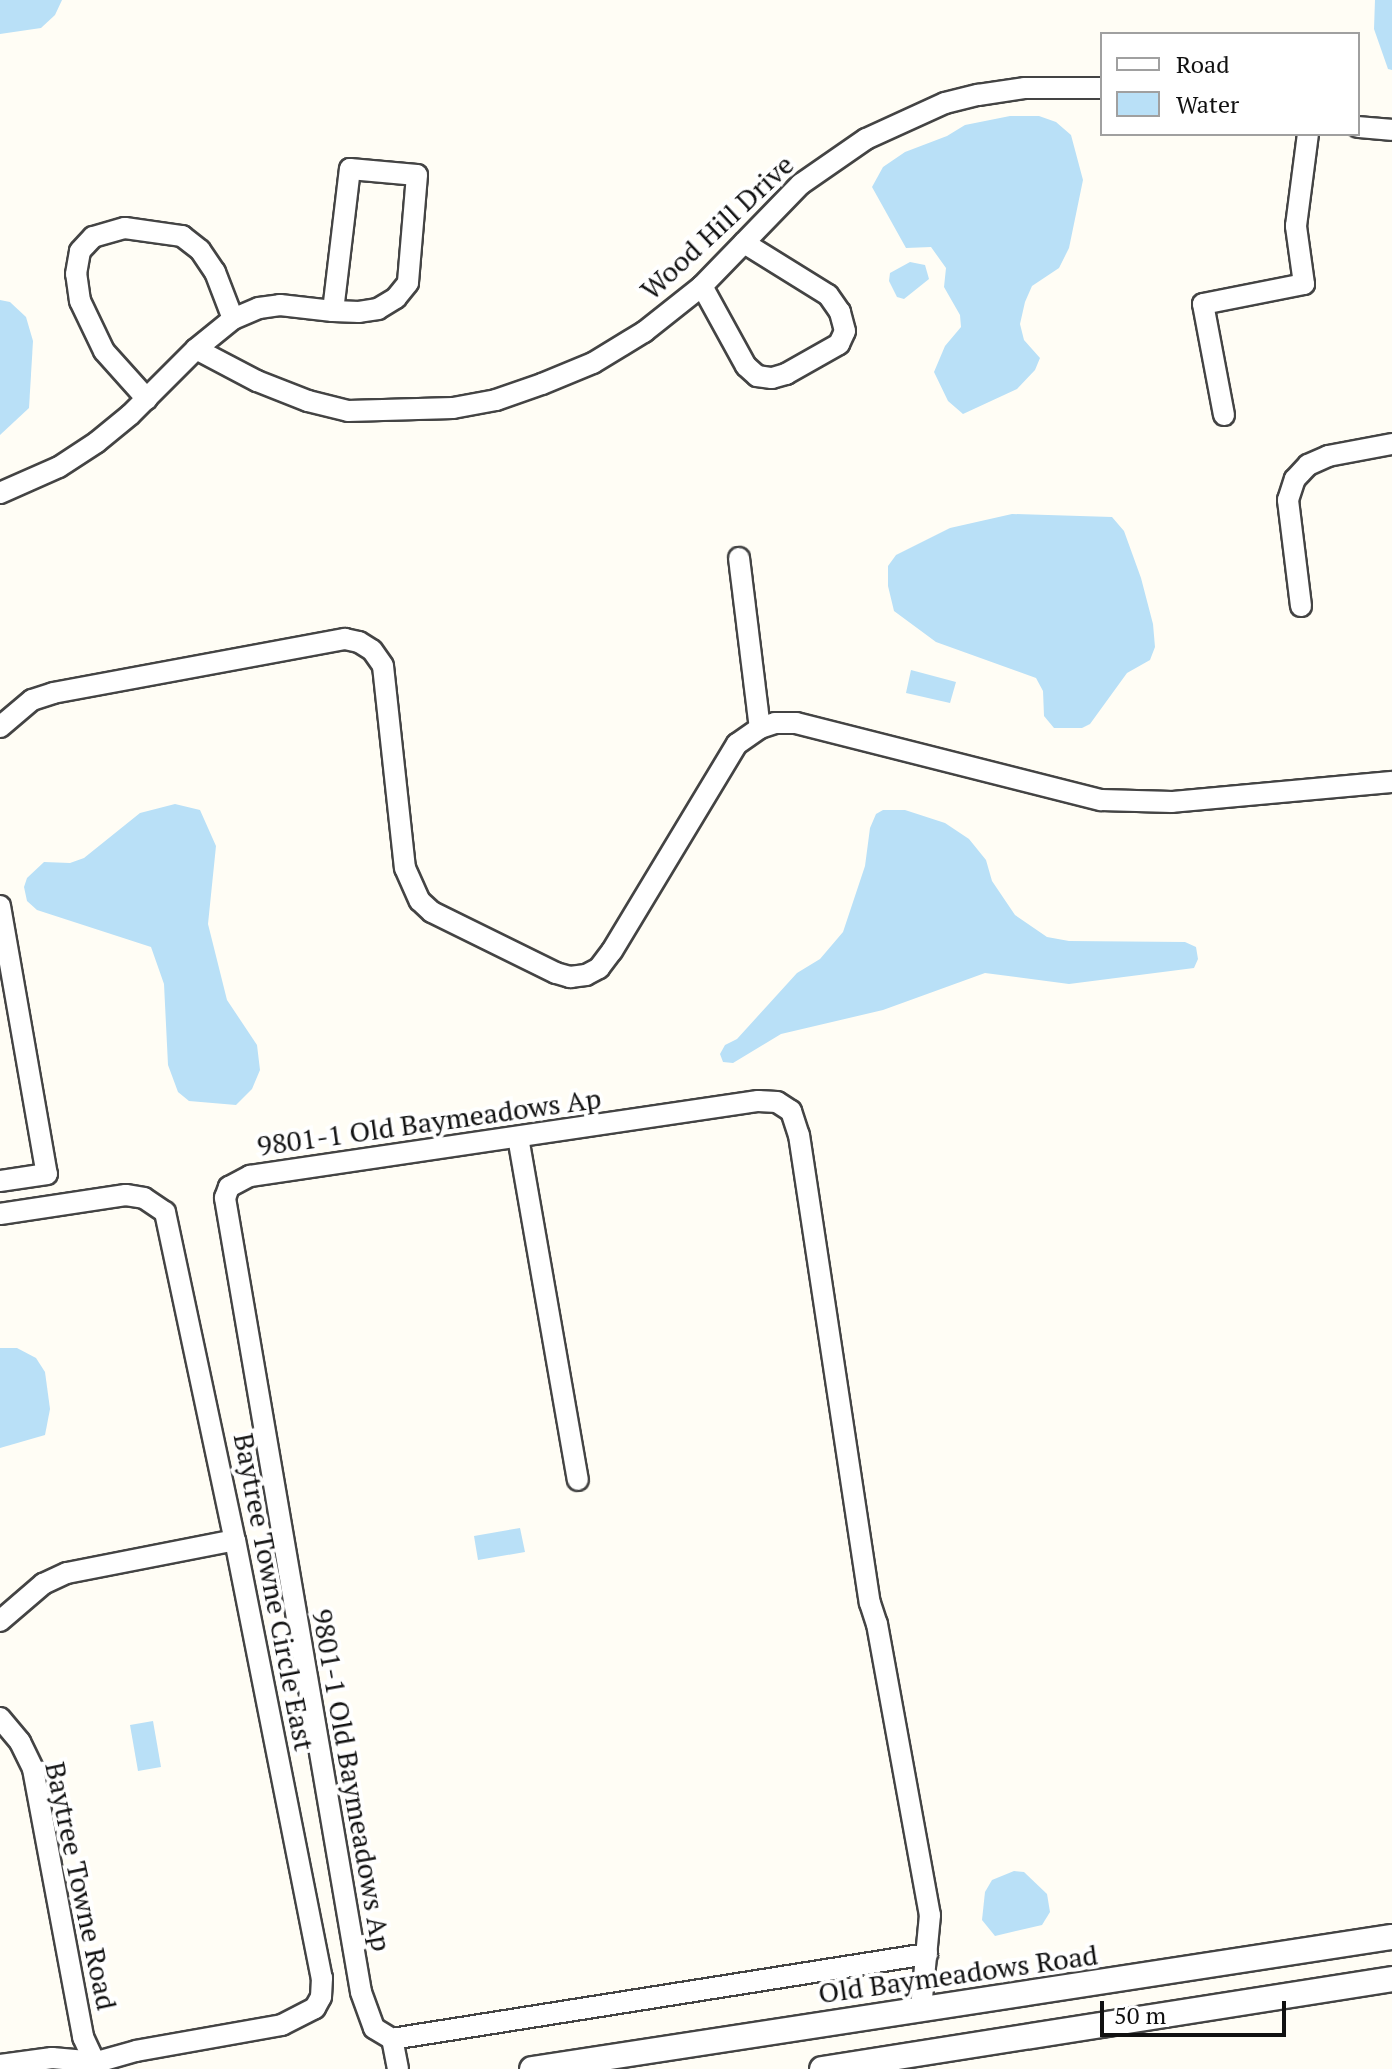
<!DOCTYPE html>
<html>
<head>
<meta charset="utf-8">
<style>
	body { margin:0 }
	#map { position:relative; width:1392px; height:2069px; overflow:hidden; background:#fffdf5; font-family:"PT Serif",serif }
	div>[style] { position:absolute }
	.water>* { inset:0; background:#b9e0f7 }
	.roads { filter:drop-shadow(2px 0 #444) drop-shadow(-2px 0 #444) drop-shadow(0 2px #444) drop-shadow(0 -2px #444) }
	.minor>* { height:20px; margin:-10px; padding:0 10px; transform-origin:10px; border-radius:10px; background:#fff }
	.tertiary>* { height:24px; margin:-12px; padding:0 12px; transform-origin:12px; border-radius:12px; background:#fff }
	span { translate:-50% -50%; white-space:nowrap; text-align:center; line-height:1.15; -webkit-text-stroke:8px #fff; paint-order:stroke }
	.street-label { font-size:28px; color:#111 }
	.legend { position:absolute; left:1100px; top:32px; width:260px; height:104px; box-sizing:border-box; background:#fff; border:2px solid #a0a0a0; margin:0; padding:10px 14px; list-style:none; font-size:24px; color:#111 }
	.legend li { display:flex; align-items:center; gap:16px; height:40px }
	.legend b { width:40px; border:2px solid #a0a0a0 }
	.scale { position:absolute; left:1100px; top:2001px; width:186px; height:36px; box-sizing:border-box; border:4px solid #111; border-top:0; padding-left:10px; font-size:24px; line-height:28px; white-space:nowrap; color:#111; -webkit-text-stroke:6px #fff; paint-order:stroke }
</style>
</head>
<body>
<div id="map">
	<div class="water">
		<i style="clip-path:polygon(0 0,62px 0,55px 15px,41px 28px,0 34px)"></i>
		<i style="clip-path:polygon(1375px 0,1392px 0,1392px 70px,1388px 69px,1374px 29px)"></i>
		<i style="clip-path:polygon(1010px 116px,1039px 116px,1056px 122px,1071px 135px,1083px 180px,1069px 248px,1059px 268px,1032px 286px,1025px 302px,1020px 324px,1024px 340px,1040px 358px,1035px 370px,1017px 389px,963px 414px,948px 401px,934px 372px,945px 346px,961px 327px,960px 315px,944px 287px,946px 268px,931px 247px,906px 248px,872px 187px,883px 167px,905px 152px,947px 136px,965px 125px)"></i>
		<i style="clip-path:polygon(910px 262px,925px 265px,929px 279px,904px 299px,897px 297px,889px 281px,890px 273px)"></i>
		<i style="clip-path:polygon(0 300px,10px 302px,26px 317px,33px 341px,29px 408px,0 435px)"></i>
		<i style="clip-path:polygon(1012px 514px,1112px 517px,1124px 531px,1141px 578px,1153px 624px,1155px 647px,1150px 660px,1127px 673px,1090px 724px,1082px 728px,1054px 728px,1044px 716px,1043px 691px,1036px 678px,936px 642px,894px 611px,888px 586px,888px 566px,896px 555px,950px 528px)"></i>
		<i style="clip-path:polygon(911px 670px,956px 682px,950px 703px,906px 693px)"></i>
		<i style="clip-path:polygon(175px 804px,200px 810px,216px 846px,208px 924px,227px 1000px,257px 1045px,260px 1070px,252px 1089px,236px 1105px,189px 1101px,178px 1092px,168px 1065px,164px 984px,151px 947px,37px 910px,27px 901px,24px 887px,27px 878px,44px 862px,70px 863px,84px 858px,140px 813px)"></i>
		<i style="clip-path:polygon(883px 810px,905px 810px,945px 823px,969px 839px,986px 860px,992px 881px,1015px 915px,1047px 937px,1069px 941px,1185px 942px,1196px 947px,1198px 959px,1194px 968px,1069px 984px,985px 973px,883px 1010px,781px 1034px,733px 1063px,723px 1062px,720px 1054px,725px 1045px,737px 1039px,797px 973px,820px 959px,843px 932px,865px 866px,870px 828px,876px 814px)"></i>
		<i style="clip-path:polygon(0 1348px,17px 1348px,36px 1358px,45px 1372px,50px 1409px,45px 1435px,0 1448px)"></i>
		<i style="clip-path:polygon(520px 1528px,525px 1552px,478px 1560px,474px 1536px)"></i>
		<i style="clip-path:polygon(153px 1721px,161px 1767px,138px 1771px,130px 1725px)"></i>
		<i style="clip-path:polygon(1014px 1871px,1024px 1872px,1047px 1894px,1050px 1912px,1042px 1925px,995px 1936px,982px 1920px,985px 1892px,992px 1880px)"></i>
	</div>
	<div class="roads">
		<div class="minor">
			<i style="left:1358px;top:127px;width:34px;rotate:5deg"></i>
			<i style="left:350px;top:169px;width:67px;rotate:5.1deg"></i>
			<i style="left:417px;top:175px;width:108px;rotate:94.8deg"></i>
			<i style="left:408px;top:283px;width:19px;rotate:129deg"></i>
			<i style="left:396px;top:298px;width:21px;rotate:149deg"></i>
			<i style="left:378px;top:309px;width:19px;rotate:171deg"></i>
			<i style="left:359px;top:312px;width:26px;rotate:-178deg"></i>
			<i style="left:333px;top:311px;width:143px;rotate:-83.2deg"></i>
			<i style="left:702px;top:286px;width:91px;rotate:61.2deg"></i>
			<i style="left:746px;top:366px;width:15px;rotate:42deg"></i>
			<i style="left:757px;top:376px;width:15px;rotate:8deg"></i>
			<i style="left:772px;top:378px;width:15px;rotate:-16deg"></i>
			<i style="left:786px;top:374px;width:61px;rotate:-29.5deg"></i>
			<i style="left:839px;top:344px;width:14px;rotate:-65deg"></i>
			<i style="left:845px;top:331px;width:20px;rotate:-105deg"></i>
			<i style="left:840px;top:312px;width:21px;rotate:-125deg"></i>
			<i style="left:828px;top:295px;width:99px;rotate:-148.2deg"></i>
			<i style="left:196px;top:349px;width:48px;rotate:-39deg"></i>
			<i style="left:233px;top:319px;width:28px;rotate:-23deg"></i>
			<i style="left:259px;top:308px;width:21px;rotate:-8deg"></i>
			<i style="left:280px;top:305px;width:53px;rotate:6.5deg"></i>
			<i style="left:147px;top:399px;width:64px;rotate:-131.9deg"></i>
			<i style="left:104px;top:351px;width:55px;rotate:-115.6deg"></i>
			<i style="left:80px;top:301px;width:27px;rotate:-98deg"></i>
			<i style="left:76px;top:274px;width:23px;rotate:-80deg"></i>
			<i style="left:80px;top:251px;width:19px;rotate:-47deg"></i>
			<i style="left:93px;top:237px;width:33px;rotate:-16deg"></i>
			<i style="left:125px;top:228px;width:58px;rotate:8deg"></i>
			<i style="left:182px;top:236px;width:23px;rotate:38deg"></i>
			<i style="left:200px;top:250px;width:27px;rotate:56deg"></i>
			<i style="left:215px;top:272px;width:50px;rotate:69deg"></i>
			<i style="left:1224px;top:415px;width:113px;rotate:-100.7deg"></i>
			<i style="left:1203px;top:304px;width:103px;rotate:-11.2deg"></i>
			<i style="left:1304px;top:284px;width:59px;rotate:-97.9deg"></i>
			<i style="left:1296px;top:226px;width:93px;rotate:-82.6deg"></i>
			<i style="left:0;top:493px;width:64px;rotate:-23.8deg"></i>
			<i style="left:59px;top:467px;width:45px;rotate:-33.3deg"></i>
			<i style="left:97px;top:442px;width:43px;rotate:-39.3deg"></i>
			<i style="left:130px;top:415px;width:93px;rotate:-45deg"></i>
			<i style="left:196px;top:349px;width:69px;rotate:27.7deg"></i>
			<i style="left:257px;top:381px;width:55px;rotate:21.4deg"></i>
			<i style="left:308px;top:401px;width:41px;rotate:14deg"></i>
			<i style="left:348px;top:411px;width:105px;rotate:-1.6deg"></i>
			<i style="left:453px;top:408px;width:44px;rotate:-10.5deg"></i>
			<i style="left:496px;top:400px;width:49px;rotate:-19.2deg"></i>
			<i style="left:542px;top:384px;width:55px;rotate:-22.4deg"></i>
			<i style="left:593px;top:363px;width:60px;rotate:-31.3deg"></i>
			<i style="left:644px;top:332px;width:74px;rotate:-38.4deg"></i>
			<i style="left:702px;top:286px;width:142px;rotate:-45.9deg"></i>
			<i style="left:801px;top:184px;width:79px;rotate:-34.7deg"></i>
			<i style="left:866px;top:139px;width:87px;rotate:-24.5deg"></i>
			<i style="left:945px;top:103px;width:34px;rotate:-14deg"></i>
			<i style="left:978px;top:95px;width:48px;rotate:-8.5deg"></i>
			<i style="left:1025px;top:88px;width:77px"></i>
			<i style="left:739px;top:558px;width:171px;rotate:83deg"></i>
			<i style="left:1301px;top:606px;width:107px;rotate:-97deg"></i>
			<i style="left:1288px;top:500px;width:22px;rotate:-72deg"></i>
			<i style="left:1295px;top:479px;width:19px;rotate:-47deg"></i>
			<i style="left:1308px;top:465px;width:22px;rotate:-24deg"></i>
			<i style="left:1328px;top:456px;width:65px;rotate:-10.6deg"></i>
			<i style="left:0;top:727px;width:42px;rotate:-40.2deg"></i>
			<i style="left:32px;top:700px;width:22px;rotate:-18deg"></i>
			<i style="left:53px;top:693px;width:297px;rotate:-10.5deg"></i>
			<i style="left:345px;top:639px;width:14px;rotate:12deg"></i>
			<i style="left:359px;top:642px;width:15px;rotate:32deg"></i>
			<i style="left:372px;top:650px;width:19px;rotate:55deg"></i>
			<i style="left:383px;top:666px;width:203px;rotate:83.8deg"></i>
			<i style="left:405px;top:868px;width:36px;rotate:66deg"></i>
			<i style="left:420px;top:901px;width:16px;rotate:43deg"></i>
			<i style="left:432px;top:912px;width:138px;rotate:26.2deg"></i>
			<i style="left:556px;top:973px;width:15px;rotate:16deg"></i>
			<i style="left:570px;top:977px;width:16px;rotate:-7deg"></i>
			<i style="left:586px;top:975px;width:15px;rotate:-28deg"></i>
			<i style="left:599px;top:968px;width:21px;rotate:-53deg"></i>
			<i style="left:612px;top:951px;width:242px;rotate:-58.9deg"></i>
			<i style="left:737px;top:744px;width:28px;rotate:-35deg"></i>
			<i style="left:760px;top:728px;width:16px;rotate:-18deg"></i>
			<i style="left:775px;top:723px;width:21px"></i>
			<i style="left:796px;top:723px;width:315px;rotate:14.2deg"></i>
			<i style="left:1101px;top:800px;width:71px;rotate:1.6deg"></i>
			<i style="left:1172px;top:802px;width:221px;rotate:-5.2deg"></i>
			<i style="left:0;top:906px;width:272px;rotate:80.1deg"></i>
			<i style="left:47px;top:1174px;width:48px;rotate:171.5deg"></i>
			<i style="left:518px;top:1137px;width:348px;rotate:80.1deg"></i>
			<i style="left:0;top:1214px;width:127px;rotate:-8.6deg"></i>
			<i style="left:126px;top:1195px;width:18px;rotate:9deg"></i>
			<i style="left:144px;top:1198px;width:25px;rotate:34deg"></i>
			<i style="left:165px;top:1212px;width:335px;rotate:78deg"></i>
			<i style="left:235px;top:1540px;width:447px;rotate:78.8deg"></i>
			<i style="left:322px;top:1978px;width:19px;rotate:93deg"></i>
			<i style="left:321px;top:1997px;width:13px;rotate:119deg"></i>
			<i style="left:315px;top:2008px;width:37px;rotate:153deg"></i>
			<i style="left:282px;top:2025px;width:148px;rotate:169.9deg"></i>
			<i style="left:136px;top:2051px;width:41px;rotate:164.2deg"></i>
			<i style="left:97px;top:2062px;width:45px;rotate:-174.9deg"></i>
			<i style="left:52px;top:2058px;width:52px;rotate:172.3deg"></i>
			<i style="left:0;top:1621px;width:57px;rotate:-40.7deg"></i>
			<i style="left:43px;top:1584px;width:26px;rotate:-25deg"></i>
			<i style="left:67px;top:1573px;width:171px;rotate:-11.1deg"></i>
			<i style="left:0;top:1718px;width:31px;rotate:50deg"></i>
			<i style="left:20px;top:1742px;width:30px;rotate:64deg"></i>
			<i style="left:33px;top:1769px;width:273px;rotate:79.4deg"></i>
			<i style="left:83px;top:2037px;width:35px;rotate:65deg"></i>
			<i style="left:392px;top:2039px;width:542px;rotate:-9.03deg"></i>
			<i style="left:398px;top:2069px;width:31px;rotate:-101deg"></i>
			<i style="left:392px;top:2039px;width:21px;rotate:-149deg"></i>
			<i style="left:374px;top:2028px;width:38px;rotate:-110deg"></i>
			<i style="left:361px;top:1992px;width:806px;rotate:-99.72deg"></i>
			<i style="left:225px;top:1198px;width:12px;rotate:-70deg"></i>
			<i style="left:229px;top:1187px;width:24px;rotate:-28deg"></i>
			<i style="left:250px;top:1176px;width:514px;rotate:-8.4deg"></i>
			<i style="left:758px;top:1101px;width:19px;rotate:3deg"></i>
			<i style="left:777px;top:1102px;width:17px;rotate:33deg"></i>
			<i style="left:791px;top:1111px;width:25px;rotate:72deg"></i>
			<i style="left:799px;top:1135px;width:473px;rotate:81.4deg"></i>
			<i style="left:870px;top:1603px;width:22px;rotate:72deg"></i>
			<i style="left:877px;top:1624px;width:296px;rotate:79.7deg"></i>
			<i style="left:930px;top:1915px;width:93px;rotate:95.5deg"></i>
		</div>
		<div class="tertiary">
			<i style="left:532px;top:2069px;width:870px;rotate:-8.73deg"></i>
			<i style="left:822px;top:2069px;width:577px;rotate:-8.97deg"></i>
		</div>
	</div>
	<div class="street-label">
		<span style="left:717px;top:227px;rotate:-43deg">Wood Hill Drive</span>
		<span style="left:429px;top:1122px;rotate:-8deg">9801-1 Old Baymeadows Ap</span>
		<span style="left:274px;top:1592px;rotate:79deg">Baytree Towne Circle East</span>
		<span style="left:352px;top:1780px;rotate:80deg">9801-1 Old Baymeadows Ap</span>
		<span style="left:81px;top:1886px;rotate:78deg">Baytree Towne Road</span>
		<span style="left:958px;top:1974px;rotate:-8deg">Old Baymeadows Road</span>
	</div>
	<ul class="legend">
	<li><b style="height:10px;background:#fff"></b>Road</li>
	<li><b style="height:22px;background:#b9e0f7"></b>Water</li>
	</ul>
	<div class="scale">50 m</div>
</div>
</body>
</html>
